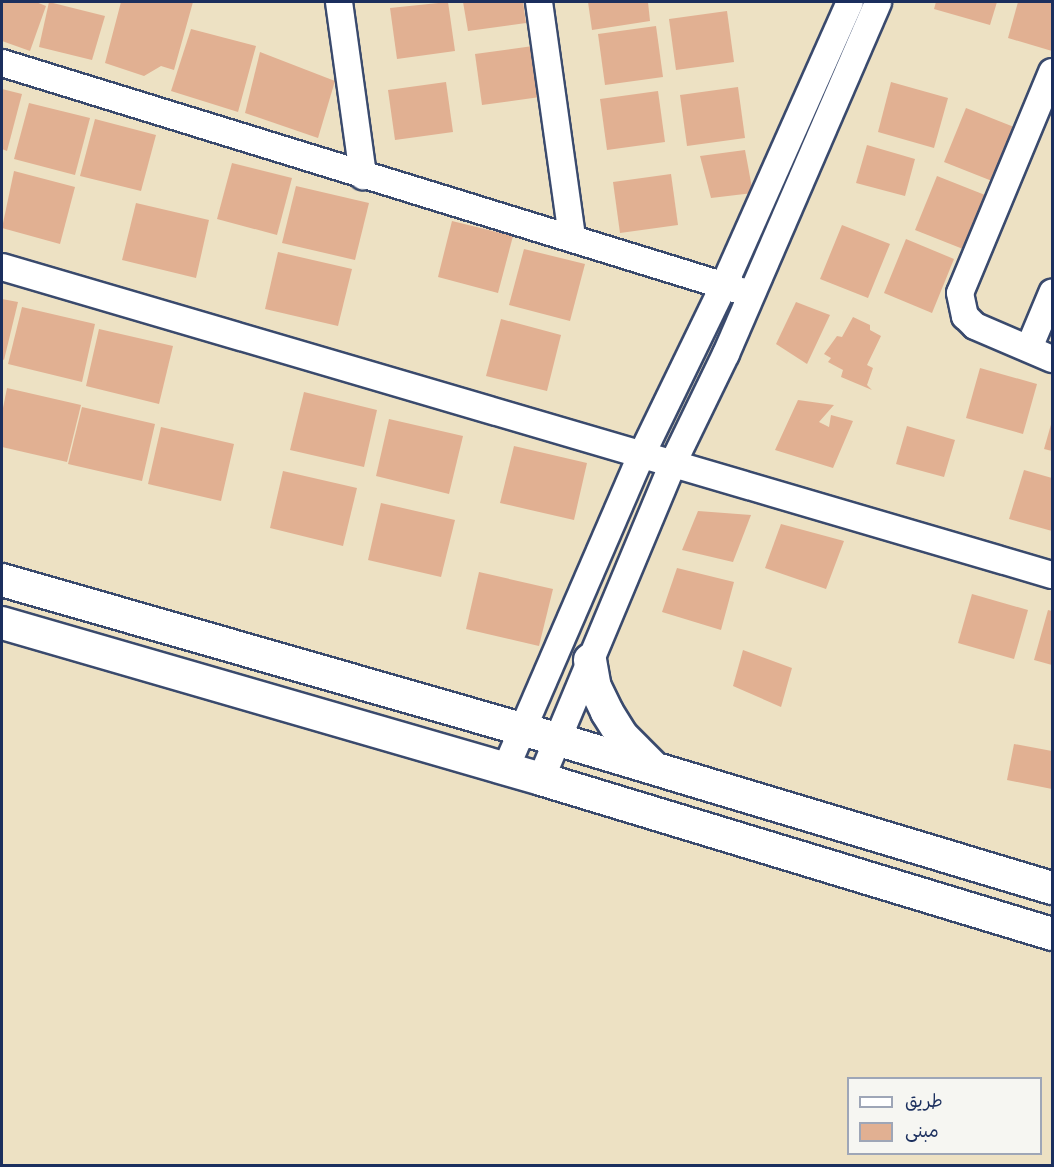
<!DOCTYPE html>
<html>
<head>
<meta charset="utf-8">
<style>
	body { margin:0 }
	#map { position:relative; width:1054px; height:1167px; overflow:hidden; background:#ede1c3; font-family:"Architects Daughter","Playpen Sans Arabic",sans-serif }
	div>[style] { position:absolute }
	.building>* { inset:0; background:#e1b092 }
	.roads { filter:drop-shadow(2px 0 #3a4a6d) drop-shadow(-2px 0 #3a4a6d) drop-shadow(0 2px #3a4a6d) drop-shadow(0 -2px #3a4a6d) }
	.minor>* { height:26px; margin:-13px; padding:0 13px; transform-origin:13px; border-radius:13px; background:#fff }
	.tertiary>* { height:32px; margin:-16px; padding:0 16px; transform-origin:16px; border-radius:16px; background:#fff }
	span { translate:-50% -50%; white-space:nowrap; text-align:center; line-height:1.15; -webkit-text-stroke:5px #f6f6f2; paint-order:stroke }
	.frame { position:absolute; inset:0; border:3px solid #1b2f5e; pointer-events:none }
	.legend { position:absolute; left:847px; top:1077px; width:195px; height:78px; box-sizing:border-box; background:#f6f6f2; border:2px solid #9ea6b7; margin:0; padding:8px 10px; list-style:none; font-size:18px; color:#1b2f5e }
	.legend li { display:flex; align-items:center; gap:12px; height:30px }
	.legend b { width:30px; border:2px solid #9ea6b7 }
</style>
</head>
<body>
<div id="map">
	<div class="building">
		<i style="clip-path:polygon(2px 2px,36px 2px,46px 6px,30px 51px,2px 41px)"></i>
		<i style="clip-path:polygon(49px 2px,105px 16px,92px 60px,39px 47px)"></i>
		<i style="clip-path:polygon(121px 2px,193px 2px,174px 70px,161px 66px,144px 76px,105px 63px)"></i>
		<i style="clip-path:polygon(448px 2px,455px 51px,397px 59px,390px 8px)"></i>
		<i style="clip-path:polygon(463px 2px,523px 2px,526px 23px,468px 31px)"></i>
		<i style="clip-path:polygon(588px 2px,648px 2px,650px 21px,592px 30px)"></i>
		<i style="clip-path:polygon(936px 2px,997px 2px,990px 25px,934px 9px)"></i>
		<i style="clip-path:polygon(1018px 2px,1052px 2px,1052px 51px,1008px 38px)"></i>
		<i style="clip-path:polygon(727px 11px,734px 62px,676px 70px,669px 19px)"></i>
		<i style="clip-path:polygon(656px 26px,663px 77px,605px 85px,598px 34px)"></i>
		<i style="clip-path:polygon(191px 29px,256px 46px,238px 112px,171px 91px)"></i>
		<i style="clip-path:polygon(533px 46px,540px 97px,482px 105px,475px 54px)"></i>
		<i style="clip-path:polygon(260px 52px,335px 81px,318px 138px,245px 113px)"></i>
		<i style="clip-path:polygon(446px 82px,453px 132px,395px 140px,388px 90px)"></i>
		<i style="clip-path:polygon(891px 82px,948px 98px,934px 148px,878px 132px)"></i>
		<i style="clip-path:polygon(738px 87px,745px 138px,687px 146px,680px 95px)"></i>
		<i style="clip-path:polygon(2px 89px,22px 94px,7px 151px,2px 149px)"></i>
		<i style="clip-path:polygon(658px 91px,665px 142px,607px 150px,600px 99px)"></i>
		<i style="clip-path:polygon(29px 103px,90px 118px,75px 175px,14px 159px)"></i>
		<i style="clip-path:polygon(966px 108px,1014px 127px,992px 181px,944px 162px)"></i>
		<i style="clip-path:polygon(95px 119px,156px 135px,141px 191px,80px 176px)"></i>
		<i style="clip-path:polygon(867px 145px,915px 159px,905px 196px,856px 183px)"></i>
		<i style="clip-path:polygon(745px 150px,753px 193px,711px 198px,700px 156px)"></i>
		<i style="clip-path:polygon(232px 163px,292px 178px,277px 235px,217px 219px)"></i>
		<i style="clip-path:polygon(14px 171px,75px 187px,60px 244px,2px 228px)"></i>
		<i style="clip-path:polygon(671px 174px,678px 225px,620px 233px,613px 182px)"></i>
		<i style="clip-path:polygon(937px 176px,985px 195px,963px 249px,915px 230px)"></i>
		<i style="clip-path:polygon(296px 186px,369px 203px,355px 260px,282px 243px)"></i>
		<i style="clip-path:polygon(136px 203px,209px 220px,196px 278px,122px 260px)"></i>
		<i style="clip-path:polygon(452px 221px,513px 236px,498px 293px,438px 277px)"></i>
		<i style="clip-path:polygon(842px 225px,890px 244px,868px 298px,820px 279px)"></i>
		<i style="clip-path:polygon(906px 239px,954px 259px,932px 313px,884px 293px)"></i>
		<i style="clip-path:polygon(524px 249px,585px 264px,570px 321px,509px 305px)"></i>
		<i style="clip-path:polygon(278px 252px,352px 269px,338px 326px,265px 309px)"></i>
		<i style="clip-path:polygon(2px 299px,18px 302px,4px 360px,2px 359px)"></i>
		<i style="clip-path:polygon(796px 302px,830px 315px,807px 364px,776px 344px)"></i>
		<i style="clip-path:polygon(22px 307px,95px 324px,82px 382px,8px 364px)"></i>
		<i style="clip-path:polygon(853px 317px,870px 325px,870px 330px,881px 336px,867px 365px,873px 368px,867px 385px,872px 390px,841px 377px,843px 370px,828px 362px,831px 358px,824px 354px,837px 336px,842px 337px)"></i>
		<i style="clip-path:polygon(501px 319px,561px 335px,547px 391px,486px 376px)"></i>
		<i style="clip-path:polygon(99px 329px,173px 346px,159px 404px,86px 386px)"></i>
		<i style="clip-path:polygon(980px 368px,1037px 384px,1023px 434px,966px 418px)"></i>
		<i style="clip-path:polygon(7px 388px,81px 405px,67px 462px,2px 447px,2px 413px)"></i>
		<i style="clip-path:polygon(304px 392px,377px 410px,364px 467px,290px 450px)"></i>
		<i style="clip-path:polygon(798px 400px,834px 405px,819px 422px,829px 427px,831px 415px,853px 421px,833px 468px,775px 450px)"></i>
		<i style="clip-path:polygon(82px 407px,155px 424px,142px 481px,68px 464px)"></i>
		<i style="clip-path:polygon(389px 419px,463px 436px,449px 494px,376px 476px)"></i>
		<i style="clip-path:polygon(1052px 421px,1052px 451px,1044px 449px)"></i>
		<i style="clip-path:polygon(907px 426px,955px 440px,944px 477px,896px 464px)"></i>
		<i style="clip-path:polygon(161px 427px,234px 444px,221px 501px,148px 484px)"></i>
		<i style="clip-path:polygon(514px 446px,587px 463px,574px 520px,500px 503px)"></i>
		<i style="clip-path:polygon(1024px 470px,1052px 478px,1052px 531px,1009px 519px)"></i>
		<i style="clip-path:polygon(283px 471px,357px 488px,343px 546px,270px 528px)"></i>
		<i style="clip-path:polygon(381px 503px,455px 520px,441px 577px,368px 560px)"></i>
		<i style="clip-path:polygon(698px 511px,751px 515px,733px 562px,682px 550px)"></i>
		<i style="clip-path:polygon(781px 524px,844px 541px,826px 589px,765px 568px)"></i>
		<i style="clip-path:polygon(677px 568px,734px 582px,721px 630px,662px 612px)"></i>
		<i style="clip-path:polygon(479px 572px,553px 589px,539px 646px,466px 629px)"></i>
		<i style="clip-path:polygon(972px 594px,1028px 610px,1014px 659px,958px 643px)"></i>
		<i style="clip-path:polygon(1048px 610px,1052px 611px,1052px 665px,1034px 660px)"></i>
		<i style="clip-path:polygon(743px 650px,792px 668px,781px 707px,733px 686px)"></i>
		<i style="clip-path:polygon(1014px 744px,1052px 751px,1052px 789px,1007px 780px)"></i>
	</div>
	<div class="roads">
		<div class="minor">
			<i style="left:339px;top:2px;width:176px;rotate:82.1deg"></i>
			<i style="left:539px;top:2px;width:238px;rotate:82deg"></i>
			<i style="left:2px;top:63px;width:770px;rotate:17.14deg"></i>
			<i style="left:1052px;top:72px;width:239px;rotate:112.6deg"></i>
			<i style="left:960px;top:293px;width:24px;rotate:78deg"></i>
			<i style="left:965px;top:316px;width:14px;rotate:45deg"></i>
			<i style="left:975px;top:326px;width:84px;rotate:23.2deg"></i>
			<i style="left:2px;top:267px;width:1094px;rotate:16.35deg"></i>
			<i style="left:1029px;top:348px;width:60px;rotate:-67.3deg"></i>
			<i style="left:505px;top:770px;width:344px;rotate:-66.6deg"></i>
			<i style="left:642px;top:454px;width:188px;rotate:-64.1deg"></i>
			<i style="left:724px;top:285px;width:310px;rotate:-66deg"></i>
			<i style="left:541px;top:779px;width:345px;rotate:-67.3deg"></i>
			<i style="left:674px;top:461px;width:119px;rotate:-64.1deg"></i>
			<i style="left:726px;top:354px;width:383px;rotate:-66.6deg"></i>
		</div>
		<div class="tertiary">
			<i style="left:2px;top:580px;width:576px;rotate:16.01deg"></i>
			<i style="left:556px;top:739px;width:518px;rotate:16.72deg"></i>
			<i style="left:2px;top:623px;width:561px;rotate:16.14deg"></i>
			<i style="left:541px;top:779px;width:534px;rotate:16.87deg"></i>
			<i style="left:590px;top:660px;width:27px;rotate:80deg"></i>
			<i style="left:595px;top:687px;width:28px;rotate:64deg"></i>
			<i style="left:607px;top:712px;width:28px;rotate:58deg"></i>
			<i style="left:622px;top:736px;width:42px;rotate:45deg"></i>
		</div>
	</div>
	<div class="frame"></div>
	<ul class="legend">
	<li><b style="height:8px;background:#fff"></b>طريق</li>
	<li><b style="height:16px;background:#e1b092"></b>مبنى</li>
	</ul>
</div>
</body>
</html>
